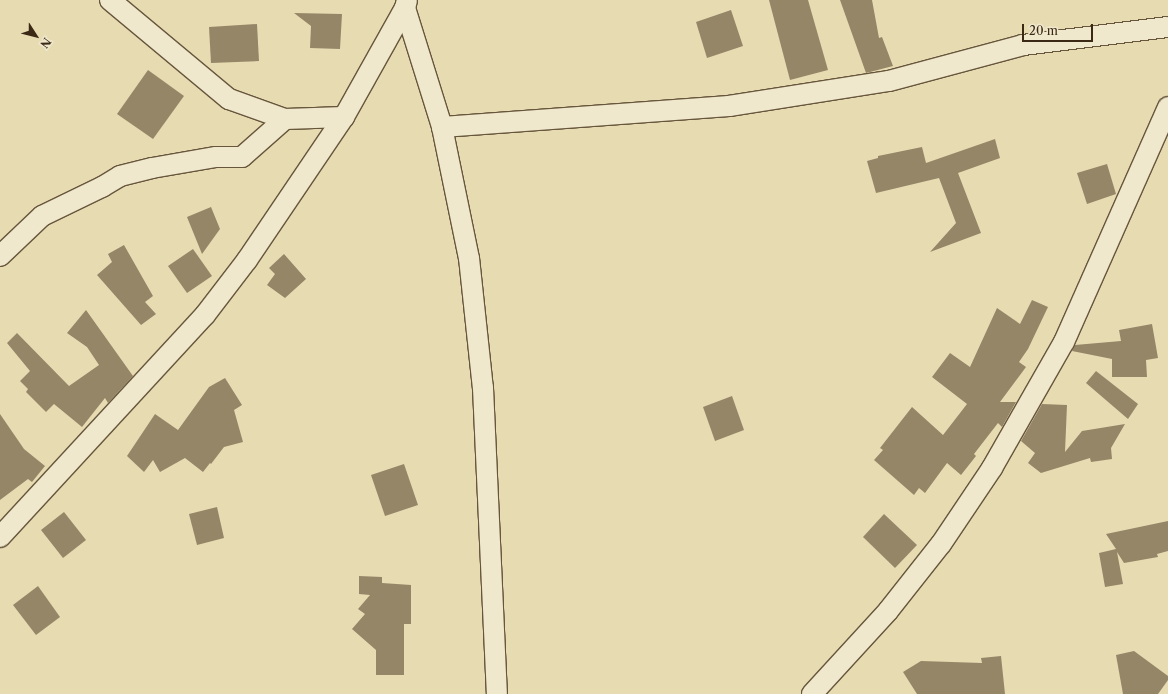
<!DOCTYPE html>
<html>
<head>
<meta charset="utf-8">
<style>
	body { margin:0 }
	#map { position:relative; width:1168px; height:694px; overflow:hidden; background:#e7dbb2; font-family:"Libre Caslon Text",serif }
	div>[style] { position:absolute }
	.building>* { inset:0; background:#958667 }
	.roads { filter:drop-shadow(1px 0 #67563c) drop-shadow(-1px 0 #67563c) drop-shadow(0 1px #67563c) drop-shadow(0 -1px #67563c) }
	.street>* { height:20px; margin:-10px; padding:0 10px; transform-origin:10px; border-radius:10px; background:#efe8cd }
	span { translate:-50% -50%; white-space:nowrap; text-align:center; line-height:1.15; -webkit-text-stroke:3px #efe8cd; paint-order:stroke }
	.north { position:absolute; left:16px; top:16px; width:40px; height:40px; -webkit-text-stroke:3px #efe8cd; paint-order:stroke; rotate:126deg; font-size:11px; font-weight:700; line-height:16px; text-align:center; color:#3c2915 }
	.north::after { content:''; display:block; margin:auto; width:14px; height:18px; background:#3c2915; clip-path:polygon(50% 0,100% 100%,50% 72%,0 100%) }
	.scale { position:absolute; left:1022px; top:24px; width:71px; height:18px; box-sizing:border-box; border:2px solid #3c2915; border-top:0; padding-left:5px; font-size:12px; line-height:14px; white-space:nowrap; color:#3c2915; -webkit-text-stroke:3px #efe8cd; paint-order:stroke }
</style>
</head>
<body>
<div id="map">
	<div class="building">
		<i style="clip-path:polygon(769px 0,808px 0,828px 70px,790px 80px)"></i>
		<i style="clip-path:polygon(840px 0,872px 0,879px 38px,882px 37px,893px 66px,866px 73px)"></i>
		<i style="clip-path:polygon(731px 10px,743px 46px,707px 58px,696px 22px)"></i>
		<i style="clip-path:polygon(294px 13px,342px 14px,340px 49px,310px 48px,311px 26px)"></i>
		<i style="clip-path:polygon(257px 24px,259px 61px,211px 63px,209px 27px)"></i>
		<i style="clip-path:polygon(148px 70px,184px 96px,153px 139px,117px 114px)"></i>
		<i style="clip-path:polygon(995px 139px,1000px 158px,958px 173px,981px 233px,930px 252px,956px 223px,939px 178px,876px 193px,867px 161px,878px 158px,878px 156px,922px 147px,926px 163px)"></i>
		<i style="clip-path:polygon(1107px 164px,1116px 194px,1087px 204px,1077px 173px)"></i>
		<i style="clip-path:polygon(211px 207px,220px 229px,202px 254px,187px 217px)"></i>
		<i style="clip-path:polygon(124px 245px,153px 296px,145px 302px,156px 314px,141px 325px,97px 275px,112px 262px,108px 254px)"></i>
		<i style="clip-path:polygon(193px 249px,212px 276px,187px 293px,168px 266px)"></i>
		<i style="clip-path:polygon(284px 254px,306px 279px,285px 298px,267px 285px,275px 274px,269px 268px)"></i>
		<i style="clip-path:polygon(1032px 300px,1048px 307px,1028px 349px,1019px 362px,1026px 367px,1000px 402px,1016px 402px,1002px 427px,998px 423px,974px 454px,976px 456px,961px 475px,947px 463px,925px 493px,919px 488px,914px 495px,874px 460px,883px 450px,880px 448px,912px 407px,943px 435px,967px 404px,932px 377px,950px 353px,970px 367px,997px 308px,1020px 324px)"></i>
		<i style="clip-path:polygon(86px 310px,133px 376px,108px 403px,105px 398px,82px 427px,54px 404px,46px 412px,26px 392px,28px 389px,20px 381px,30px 371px,7px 343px,17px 333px,69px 386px,99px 365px,87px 347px,67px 333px)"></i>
		<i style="clip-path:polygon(1152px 324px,1158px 358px,1146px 360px,1147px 377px,1112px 377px,1112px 359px,1072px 351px,1075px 345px,1121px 341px,1119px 330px)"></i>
		<i style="clip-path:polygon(1096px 371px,1138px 404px,1128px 419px,1086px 383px)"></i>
		<i style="clip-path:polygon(225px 378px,242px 405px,234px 410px,243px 442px,224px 447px,211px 464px,210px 463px,203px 472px,185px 458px,160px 472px,153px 460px,144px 472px,127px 456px,155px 414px,178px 430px,209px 387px)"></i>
		<i style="clip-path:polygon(732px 396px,744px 430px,715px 441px,703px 407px)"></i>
		<i style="clip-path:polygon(1042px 404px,1067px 405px,1065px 452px,1082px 431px,1125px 424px,1111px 448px,1112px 459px,1091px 462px,1090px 458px,1041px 473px,1028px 463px,1035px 453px,1021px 441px)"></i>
		<i style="clip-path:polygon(0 414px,24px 449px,45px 466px,32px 482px,28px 479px,0 500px)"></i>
		<i style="clip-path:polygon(404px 464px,418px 505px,385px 516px,371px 475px)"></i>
		<i style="clip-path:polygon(217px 507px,224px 538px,197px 545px,189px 514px)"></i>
		<i style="clip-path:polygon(64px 512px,86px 540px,63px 558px,41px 530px)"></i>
		<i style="clip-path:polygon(884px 514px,917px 545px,895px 568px,863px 537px)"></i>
		<i style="clip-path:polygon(1168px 521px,1168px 551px,1157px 554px,1158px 557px,1124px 563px,1117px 552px,1123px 584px,1105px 587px,1099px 553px,1116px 549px,1106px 534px)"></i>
		<i style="clip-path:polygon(359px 576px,382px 577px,382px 583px,411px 585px,411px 624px,404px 624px,404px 675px,376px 675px,376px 650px,352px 629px,365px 614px,358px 609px,370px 595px,359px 594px)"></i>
		<i style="clip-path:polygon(38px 586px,60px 617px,36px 635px,13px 605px)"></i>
		<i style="clip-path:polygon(1134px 651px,1168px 676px,1168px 680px,1158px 694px,1123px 694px,1116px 655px)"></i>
		<i style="clip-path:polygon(1001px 656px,1005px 694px,917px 694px,903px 672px,921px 661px,982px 663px,981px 658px)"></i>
	</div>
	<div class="roads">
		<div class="street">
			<i style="left:110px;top:0;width:155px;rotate:39.8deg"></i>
			<i style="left:229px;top:99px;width:59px;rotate:19.7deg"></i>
			<i style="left:407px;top:0;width:8px;rotate:104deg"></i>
			<i style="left:405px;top:8px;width:125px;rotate:72.7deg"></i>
			<i style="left:442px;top:127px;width:134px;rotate:78.4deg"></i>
			<i style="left:469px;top:258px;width:131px;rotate:83.9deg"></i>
			<i style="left:483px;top:388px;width:306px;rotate:87.4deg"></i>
			<i style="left:442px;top:127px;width:288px;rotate:-4.2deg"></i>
			<i style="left:729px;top:106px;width:162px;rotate:-8.9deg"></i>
			<i style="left:889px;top:81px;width:139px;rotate:-15deg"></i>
			<i style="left:1023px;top:45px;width:146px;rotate:-7.1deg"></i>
			<i style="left:0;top:256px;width:58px;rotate:-43.6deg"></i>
			<i style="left:42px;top:216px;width:67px;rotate:-25.8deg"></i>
			<i style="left:102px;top:187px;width:21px;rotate:-31deg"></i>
			<i style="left:120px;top:176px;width:33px;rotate:-14deg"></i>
			<i style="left:152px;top:168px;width:65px;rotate:-9.8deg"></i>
			<i style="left:216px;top:157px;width:26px"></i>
			<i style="left:242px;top:157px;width:57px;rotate:-41.5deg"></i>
			<i style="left:285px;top:119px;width:59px;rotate:-1.9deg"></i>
			<i style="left:0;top:537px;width:302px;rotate:-47.3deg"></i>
			<i style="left:205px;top:315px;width:69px;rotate:-52.6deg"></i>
			<i style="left:247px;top:260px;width:173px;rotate:-55.9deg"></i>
			<i style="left:344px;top:117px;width:125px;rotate:-60.8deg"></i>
			<i style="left:812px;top:694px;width:113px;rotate:-47.5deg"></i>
			<i style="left:888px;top:611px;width:85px;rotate:-51.7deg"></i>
			<i style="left:941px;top:544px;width:92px;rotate:-56.1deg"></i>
			<i style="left:992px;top:468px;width:145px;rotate:-60.3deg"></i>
			<i style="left:1064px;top:342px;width:257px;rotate:-66.1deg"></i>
		</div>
	</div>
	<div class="north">N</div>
	<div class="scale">20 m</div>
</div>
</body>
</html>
